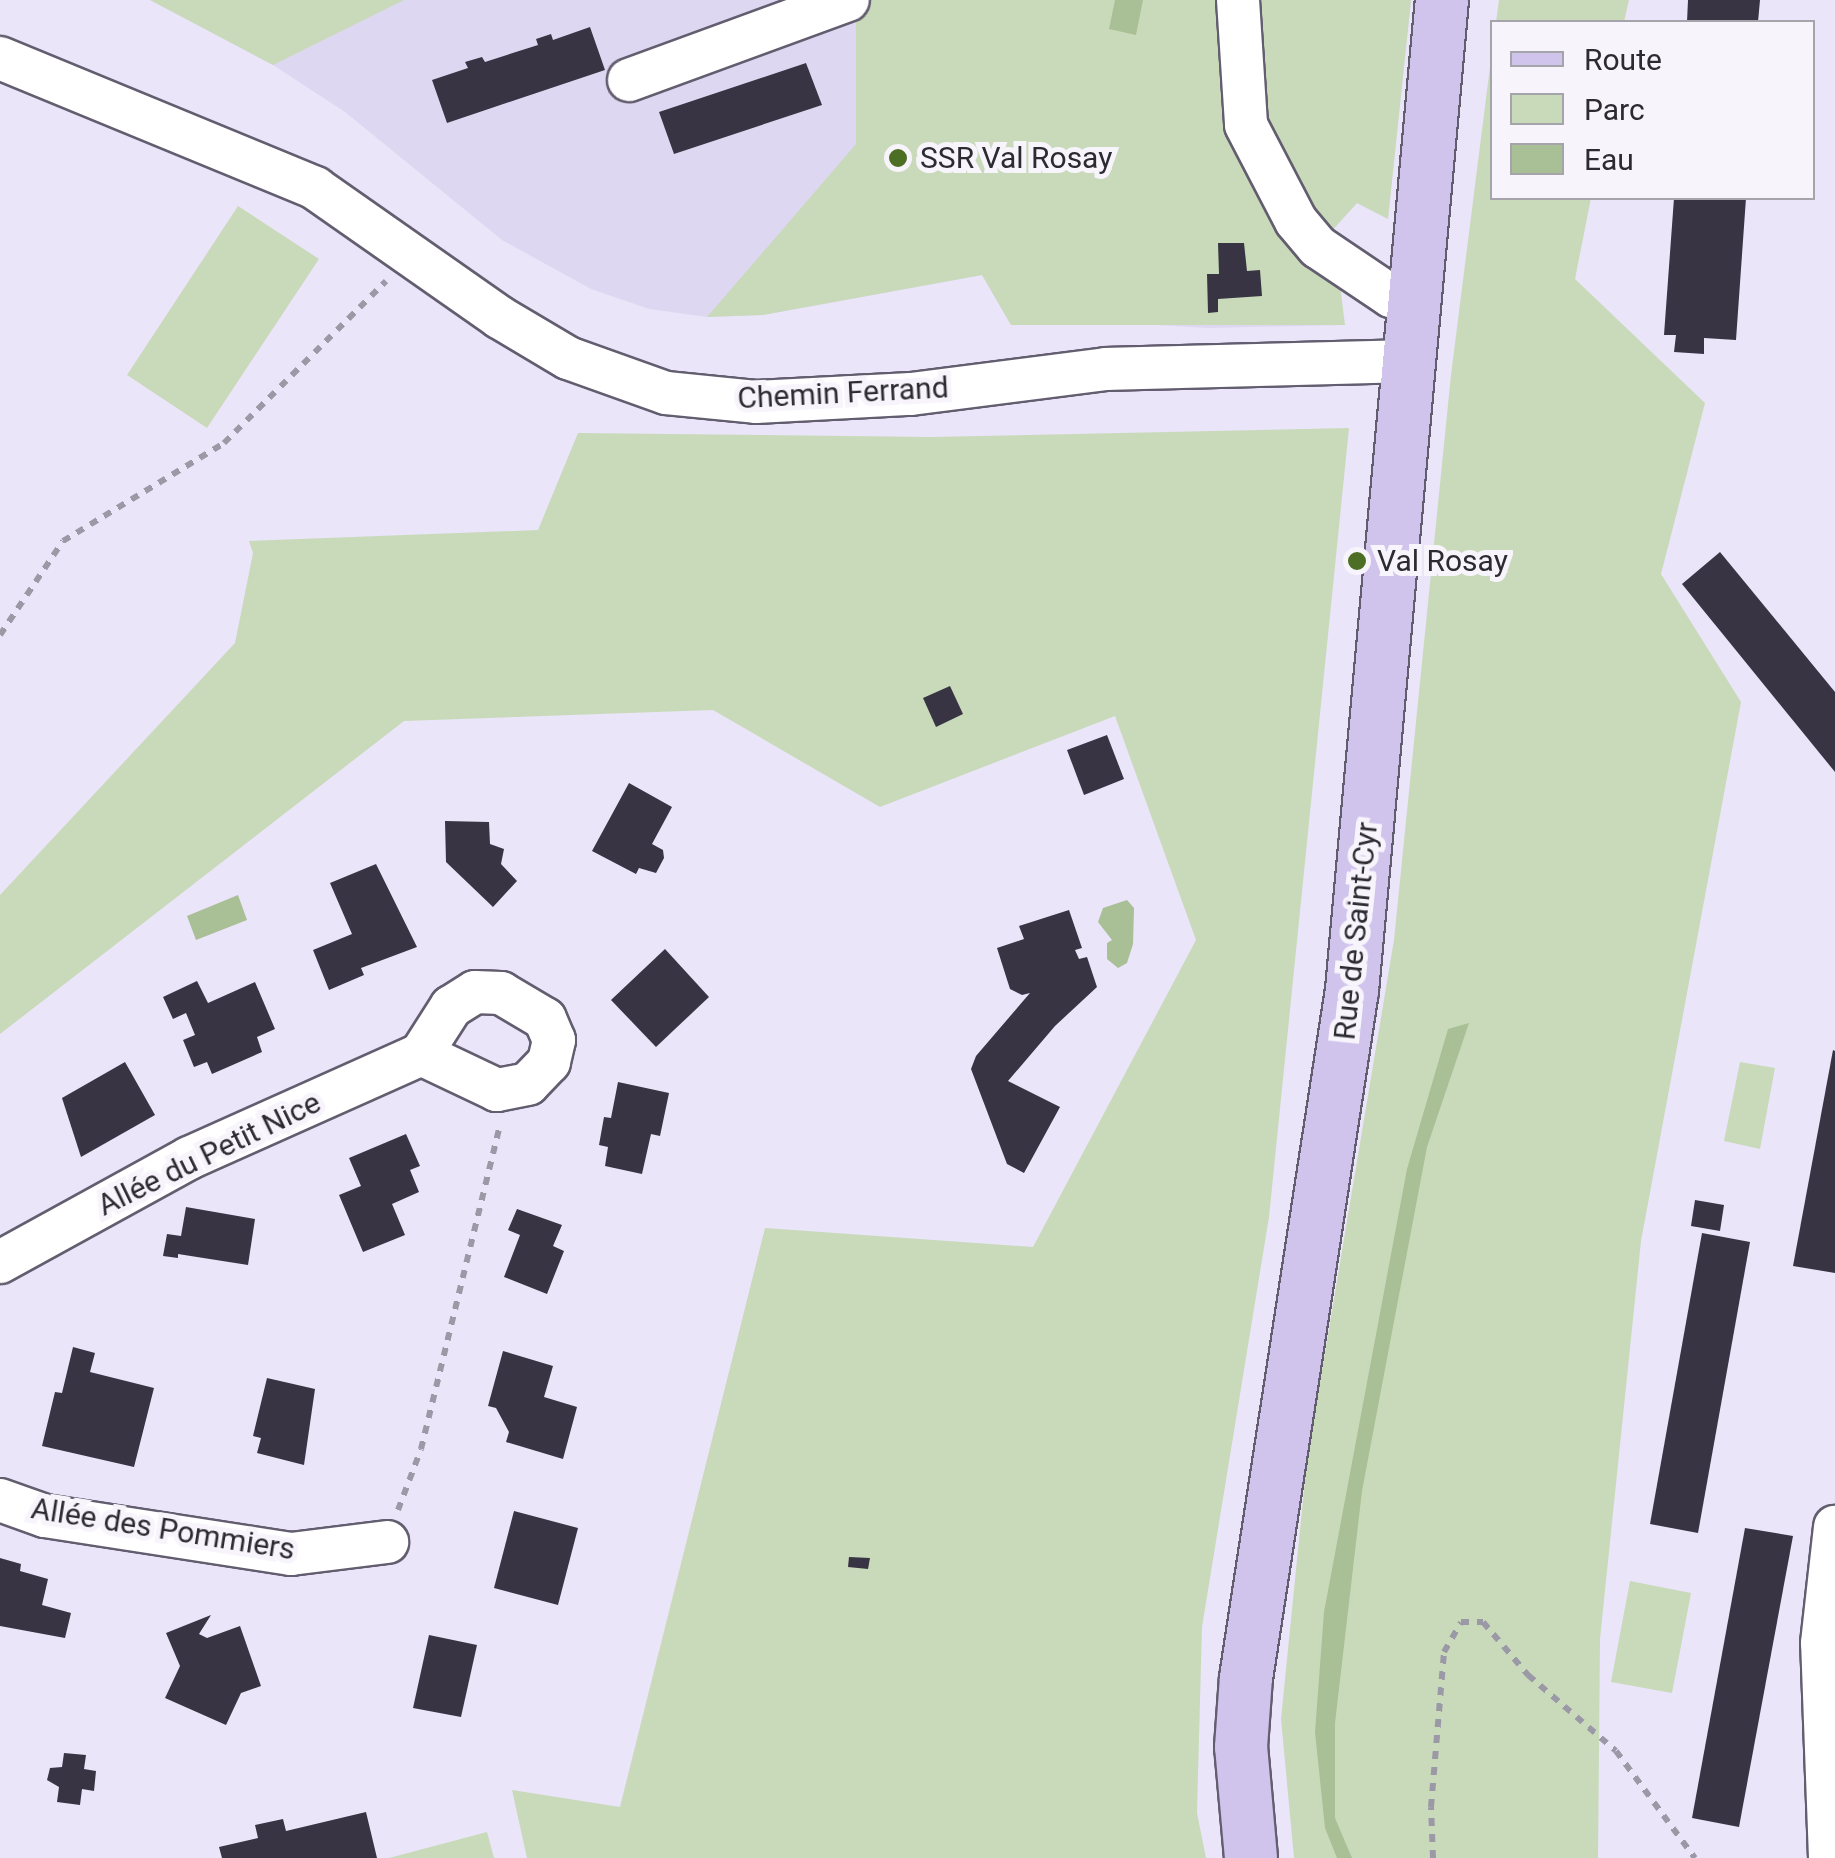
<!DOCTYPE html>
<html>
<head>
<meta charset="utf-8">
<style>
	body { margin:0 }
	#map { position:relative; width:1835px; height:1858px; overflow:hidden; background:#eae5f9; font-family:Roboto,sans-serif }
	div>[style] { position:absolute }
	.built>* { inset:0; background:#ded7f1 }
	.green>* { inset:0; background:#c9daba }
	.water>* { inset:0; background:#a9bf95 }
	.building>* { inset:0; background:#393443 }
	.path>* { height:6px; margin-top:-3px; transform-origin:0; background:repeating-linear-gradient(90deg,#9c99a7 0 8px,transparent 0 16px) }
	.roads { filter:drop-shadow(2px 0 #635e6f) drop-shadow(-2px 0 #635e6f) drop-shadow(0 2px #635e6f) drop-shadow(0 -2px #635e6f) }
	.minor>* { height:42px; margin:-21px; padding:0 21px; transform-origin:21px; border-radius:21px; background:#fff }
	.major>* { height:52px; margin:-26px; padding:0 26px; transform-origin:26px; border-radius:26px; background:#d1c4ec }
	.dots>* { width:28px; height:28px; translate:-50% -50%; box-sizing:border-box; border:5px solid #f7f4fc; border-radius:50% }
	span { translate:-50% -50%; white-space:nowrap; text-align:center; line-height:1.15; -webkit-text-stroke:10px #f7f4fc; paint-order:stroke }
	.poi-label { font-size:30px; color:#2d2b32 }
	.left { translate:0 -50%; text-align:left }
	.street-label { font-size:30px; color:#2d2b32 }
	.legend { position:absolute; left:1490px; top:20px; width:325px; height:180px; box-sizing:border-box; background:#f7f4fc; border:2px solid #a6a4ab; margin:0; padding:12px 18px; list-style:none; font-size:30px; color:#2d2b32 }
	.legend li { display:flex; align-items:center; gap:20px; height:50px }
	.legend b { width:50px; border:2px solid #a6a4ab }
</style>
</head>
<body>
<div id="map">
	<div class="built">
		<i style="clip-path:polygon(150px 0,1411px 0,1388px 219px,1357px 203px,1318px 246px,1345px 325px,1208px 328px,1104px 322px,1011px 325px,982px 275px,763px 315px,707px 317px,649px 309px,591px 289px,502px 240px,345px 112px,273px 65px)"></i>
	</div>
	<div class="green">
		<i style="clip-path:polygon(150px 0,404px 0,273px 65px)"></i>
		<i style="clip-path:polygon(856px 0,1411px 0,1388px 219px,1357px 203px,1318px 246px,1340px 285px,1345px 325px,1011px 325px,982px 275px,763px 315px,707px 317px,856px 144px)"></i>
		<i style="clip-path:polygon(1499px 0,1629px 0,1624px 22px,1496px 22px)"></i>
		<i style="clip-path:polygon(1492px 51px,1492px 198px,1591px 198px,1575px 279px,1705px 403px,1661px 574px,1741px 702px,1641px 1241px,1600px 1639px,1598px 1858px,1294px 1858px,1281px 1719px,1307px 1460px,1394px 940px,1451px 375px)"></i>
		<i style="clip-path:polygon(238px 206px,319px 259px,207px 428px,127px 375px)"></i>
		<i style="clip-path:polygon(1349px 428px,1269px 1217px,1202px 1627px,1197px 1813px,1206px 1858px,527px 1858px,512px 1790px,620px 1807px,765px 1228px,1033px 1247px,1196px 940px,1115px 716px,880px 807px,713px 710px,404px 721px,0 1034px,0 895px,235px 643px,253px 553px,249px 541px,538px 530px,578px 433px,931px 437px)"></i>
		<i style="clip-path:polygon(1740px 1062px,1775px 1068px,1760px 1149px,1724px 1141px)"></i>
		<i style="clip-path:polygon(1630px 1581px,1691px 1593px,1672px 1693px,1611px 1682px)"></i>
		<i style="clip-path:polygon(487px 1832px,494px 1858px,389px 1858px)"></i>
	</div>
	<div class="water">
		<i style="clip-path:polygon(1115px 0,1143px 0,1136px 35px,1109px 29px)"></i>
		<i style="clip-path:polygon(238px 895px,247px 920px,196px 940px,187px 916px)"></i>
		<i style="clip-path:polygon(1127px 900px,1134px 908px,1133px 944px,1127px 963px,1118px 968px,1107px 959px,1107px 943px,1112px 940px,1098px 922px,1103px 908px)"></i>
		<i style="clip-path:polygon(1469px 1023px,1427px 1147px,1362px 1491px,1335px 1723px,1335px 1818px,1352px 1858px,1337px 1858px,1325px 1828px,1315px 1732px,1324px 1612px,1407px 1169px,1448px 1029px)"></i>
	</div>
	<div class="building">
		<i style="clip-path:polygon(1688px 0,1760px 0,1758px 22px,1687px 22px)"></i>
		<i style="clip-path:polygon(590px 27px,605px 70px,447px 123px,432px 80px,468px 68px,465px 62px,482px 57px,485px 62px,538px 45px,536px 39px,551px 34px,553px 40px)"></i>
		<i style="clip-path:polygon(806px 63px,822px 105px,674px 154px,659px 112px)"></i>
		<i style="clip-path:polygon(1674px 198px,1746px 198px,1736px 340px,1704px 338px,1704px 354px,1674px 352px,1676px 335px,1664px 335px)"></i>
		<i style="clip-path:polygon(1218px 243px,1244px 243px,1247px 271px,1260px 270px,1262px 296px,1218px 299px,1218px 312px,1208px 313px,1207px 274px,1219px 274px)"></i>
		<i style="clip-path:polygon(1720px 552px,1835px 692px,1835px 772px,1682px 584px)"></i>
		<i style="clip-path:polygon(950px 686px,963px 714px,936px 727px,923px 698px)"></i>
		<i style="clip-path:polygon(1107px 735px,1124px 779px,1084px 795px,1067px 750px)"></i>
		<i style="clip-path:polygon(629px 783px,672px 807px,652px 844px,663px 850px,664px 858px,656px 873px,639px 868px,636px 874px,592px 851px)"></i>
		<i style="clip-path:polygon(445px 821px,489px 822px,490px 844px,504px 849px,501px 864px,517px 881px,493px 907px,446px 862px)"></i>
		<i style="clip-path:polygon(376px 864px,417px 947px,361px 968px,364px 975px,329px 990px,313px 950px,352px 934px,330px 883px)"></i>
		<i style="clip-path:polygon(1069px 910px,1082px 948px,1075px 950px,1079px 959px,1087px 957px,1097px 987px,1055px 1026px,1008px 1081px,1060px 1107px,1024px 1173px,1007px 1164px,971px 1069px,976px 1056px,1030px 993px,1022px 995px,1010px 989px,997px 948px,1024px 939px,1019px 926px)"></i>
		<i style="clip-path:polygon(665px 949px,709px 997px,656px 1047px,611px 1000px)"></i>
		<i style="clip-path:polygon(197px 981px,208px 1003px,255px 982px,275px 1029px,257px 1037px,262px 1052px,212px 1074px,207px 1062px,194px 1067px,183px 1040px,195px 1035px,186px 1013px,173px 1019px,163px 997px)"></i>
		<i style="clip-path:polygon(1833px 1050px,1835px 1051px,1835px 1273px,1793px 1266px)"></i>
		<i style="clip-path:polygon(125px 1062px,155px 1115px,81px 1157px,62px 1098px)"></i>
		<i style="clip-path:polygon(618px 1082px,669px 1093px,660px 1136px,651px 1134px,642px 1174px,605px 1166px,608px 1147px,599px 1145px,604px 1117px,611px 1118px)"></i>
		<i style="clip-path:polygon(406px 1134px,420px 1166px,410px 1170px,419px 1192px,392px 1204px,405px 1235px,363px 1252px,339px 1195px,361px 1186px,349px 1158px)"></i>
		<i style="clip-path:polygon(1695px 1200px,1724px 1205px,1720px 1231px,1691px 1226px)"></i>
		<i style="clip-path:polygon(186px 1207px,255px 1219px,248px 1265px,178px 1254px,178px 1258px,163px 1256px,167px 1234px,181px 1236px)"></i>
		<i style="clip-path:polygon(517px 1209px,562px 1225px,553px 1246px,564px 1251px,547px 1294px,504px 1277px,520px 1235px,508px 1230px)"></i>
		<i style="clip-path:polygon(1702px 1233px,1750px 1242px,1698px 1533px,1650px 1524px)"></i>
		<i style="clip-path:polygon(73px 1347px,95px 1353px,90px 1372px,154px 1388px,134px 1467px,42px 1446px,55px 1392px,62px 1393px)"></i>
		<i style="clip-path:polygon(503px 1351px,553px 1366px,544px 1397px,577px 1407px,563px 1459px,506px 1442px,509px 1432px,496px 1408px,488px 1406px)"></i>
		<i style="clip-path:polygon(267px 1378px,315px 1389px,304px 1465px,257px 1453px,261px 1438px,253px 1436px)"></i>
		<i style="clip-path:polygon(514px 1511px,578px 1528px,558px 1605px,494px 1588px)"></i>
		<i style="clip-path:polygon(1745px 1528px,1793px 1536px,1739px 1827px,1692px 1818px)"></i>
		<i style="clip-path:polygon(849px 1557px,870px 1558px,868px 1569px,848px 1567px)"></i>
		<i style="clip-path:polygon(0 1558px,21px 1564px,20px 1571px,48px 1579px,42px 1605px,71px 1613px,65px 1638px,0 1626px)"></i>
		<i style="clip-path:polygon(211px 1615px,199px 1634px,207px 1638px,240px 1626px,261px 1686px,241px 1693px,226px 1725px,165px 1698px,180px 1666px,166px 1633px)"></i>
		<i style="clip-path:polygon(429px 1635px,477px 1645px,461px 1717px,413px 1708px)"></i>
		<i style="clip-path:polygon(64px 1753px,86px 1755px,84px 1769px,96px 1771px,94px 1791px,82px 1789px,80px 1805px,57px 1802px,59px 1787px,47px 1780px,50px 1768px,62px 1767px)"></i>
		<i style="clip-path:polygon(366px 1812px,377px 1858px,222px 1858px,219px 1847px,258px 1838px,255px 1825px,283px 1819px,286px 1831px)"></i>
	</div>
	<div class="path">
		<i style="left:0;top:635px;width:113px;rotate:-56.2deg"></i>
		<i style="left:63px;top:541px;width:188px;rotate:-31.3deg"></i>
		<i style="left:224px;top:443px;width:229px;rotate:-45deg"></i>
		<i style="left:398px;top:1510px;width:65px;rotate:-69.3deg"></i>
		<i style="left:421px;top:1449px;width:333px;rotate:-76.3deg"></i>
		<i style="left:1433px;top:1858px;width:51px;rotate:-92.2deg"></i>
		<i style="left:1431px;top:1807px;width:156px;rotate:-85.2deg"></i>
		<i style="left:1444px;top:1652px;width:34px;rotate:-60deg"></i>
		<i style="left:1461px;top:1622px;width:22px"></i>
		<i style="left:1483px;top:1622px;width:70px;rotate:49.7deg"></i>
		<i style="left:1528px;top:1675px;width:116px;rotate:40.8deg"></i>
		<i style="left:1616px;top:1751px;width:133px;rotate:53.6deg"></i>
	</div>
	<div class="roads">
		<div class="minor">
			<i style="left:1238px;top:0;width:125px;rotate:86.3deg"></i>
			<i style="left:1246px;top:125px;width:108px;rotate:62.5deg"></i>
			<i style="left:1296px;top:221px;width:34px;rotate:50deg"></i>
			<i style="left:1318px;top:247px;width:88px;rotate:33.9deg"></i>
			<i style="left:1391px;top:296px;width:22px;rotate:5deg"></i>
			<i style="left:0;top:58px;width:341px;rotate:22.4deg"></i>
			<i style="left:315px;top:188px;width:225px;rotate:35deg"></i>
			<i style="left:499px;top:317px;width:80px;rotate:30.7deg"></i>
			<i style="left:568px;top:358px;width:104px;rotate:19.7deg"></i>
			<i style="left:666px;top:393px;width:90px;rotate:5.7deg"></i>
			<i style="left:756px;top:402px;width:155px;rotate:-3deg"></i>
			<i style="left:911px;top:394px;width:197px;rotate:-7.3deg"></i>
			<i style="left:1106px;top:369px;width:303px;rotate:-1.5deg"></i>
			<i style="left:629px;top:80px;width:233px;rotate:-20.1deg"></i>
			<i style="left:0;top:1262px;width:216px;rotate:-28.8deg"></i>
			<i style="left:189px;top:1158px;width:254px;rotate:-24.1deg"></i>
			<i style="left:421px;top:1054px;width:56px;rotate:-57.4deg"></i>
			<i style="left:451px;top:1007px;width:28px;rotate:-32deg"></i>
			<i style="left:475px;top:992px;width:26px;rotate:2deg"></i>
			<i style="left:501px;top:993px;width:51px;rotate:30.6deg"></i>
			<i style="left:545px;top:1019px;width:23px;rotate:67deg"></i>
			<i style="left:554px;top:1040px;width:23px;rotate:103deg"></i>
			<i style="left:549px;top:1062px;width:30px;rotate:134deg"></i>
			<i style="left:528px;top:1084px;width:32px;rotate:169deg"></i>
			<i style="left:497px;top:1090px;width:84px;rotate:-154.7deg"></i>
			<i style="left:0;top:1500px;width:48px;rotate:19.6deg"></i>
			<i style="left:45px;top:1516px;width:249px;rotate:8.8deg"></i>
			<i style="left:291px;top:1554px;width:97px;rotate:-7.1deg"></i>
			<i style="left:1830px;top:1858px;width:215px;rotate:-92.1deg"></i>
			<i style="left:1822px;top:1643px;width:117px;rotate:-83.6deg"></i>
		</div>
		<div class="major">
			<i style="left:1251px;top:1858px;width:111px;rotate:-95.1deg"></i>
			<i style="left:1241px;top:1747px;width:69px;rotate:-85.9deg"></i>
			<i style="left:1246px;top:1678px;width:696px;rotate:-81.24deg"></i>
			<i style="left:1352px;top:990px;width:994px;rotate:-84.81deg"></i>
		</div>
	</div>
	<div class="dots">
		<i style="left:898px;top:158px;background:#4c6e25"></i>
		<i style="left:1357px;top:561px;background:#4c6e25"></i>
	</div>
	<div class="poi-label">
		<span class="left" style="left:920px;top:158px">SSR Val Rosay</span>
		<span class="left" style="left:1377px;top:561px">Val Rosay</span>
	</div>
	<div class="street-label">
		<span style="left:843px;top:393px;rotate:-3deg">Chemin Ferrand</span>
		<span style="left:1356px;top:931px;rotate:-84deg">Rue de Saint-Cyr</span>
		<span style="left:209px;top:1154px;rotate:-26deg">Allée du Petit Nice</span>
		<span style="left:163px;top:1529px;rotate:9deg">Allée des Pommiers</span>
	</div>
	<ul class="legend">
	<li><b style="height:12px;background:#d1c4ec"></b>Route</li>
	<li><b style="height:28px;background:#c9daba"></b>Parc</li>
	<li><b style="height:28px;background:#a9bf95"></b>Eau</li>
	</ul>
</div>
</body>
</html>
